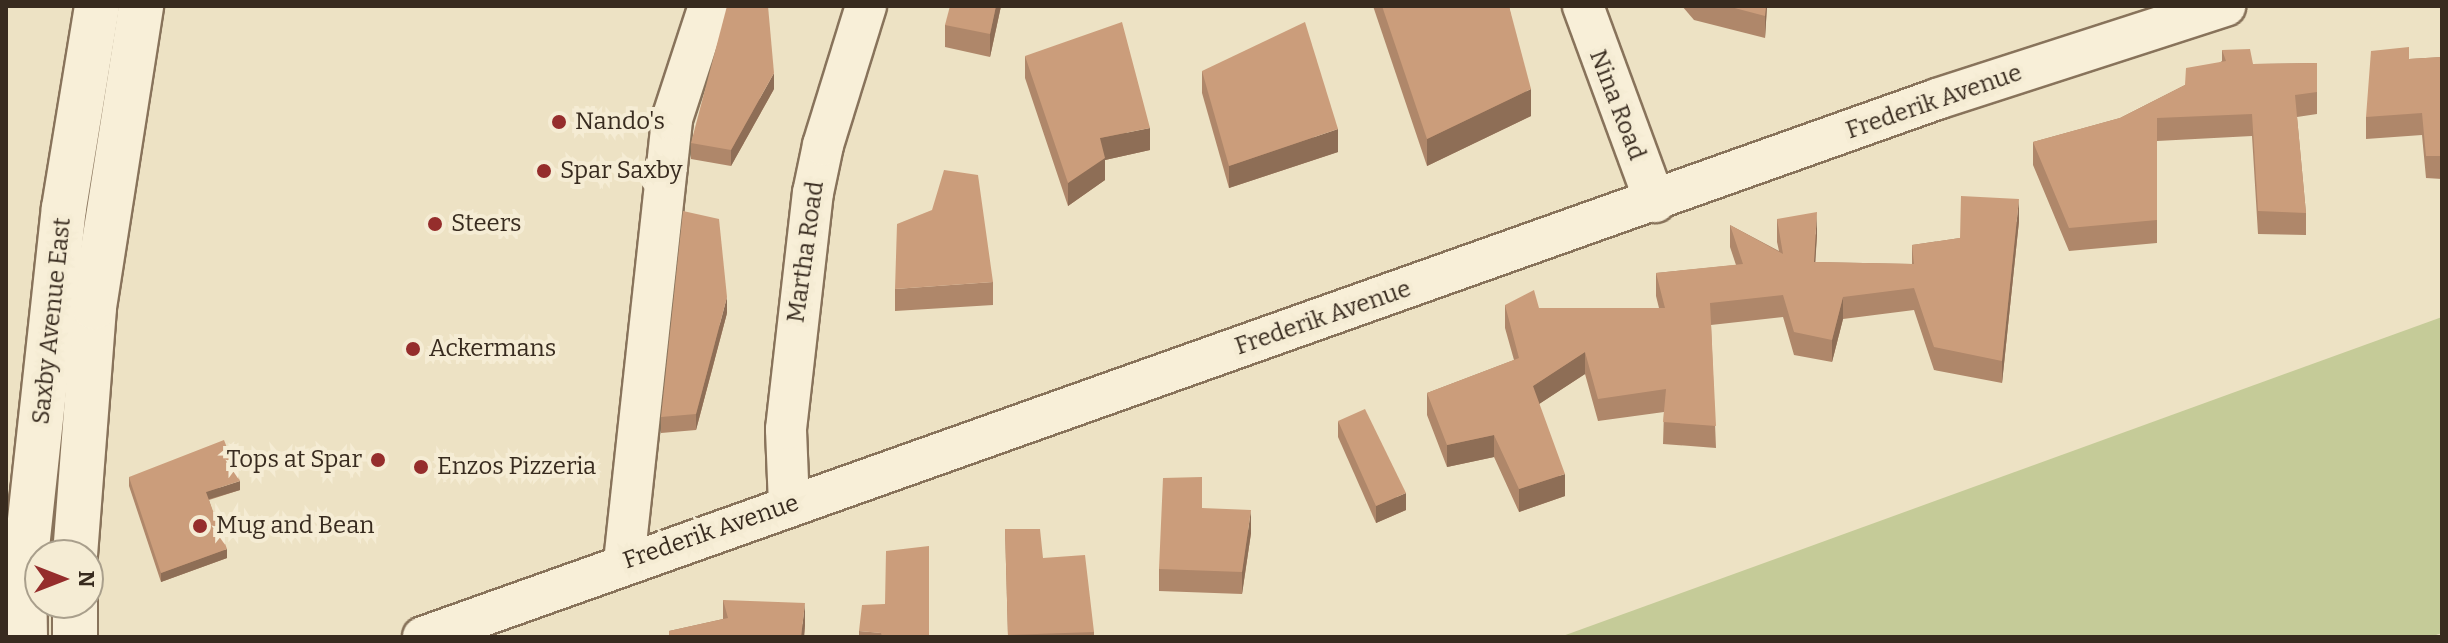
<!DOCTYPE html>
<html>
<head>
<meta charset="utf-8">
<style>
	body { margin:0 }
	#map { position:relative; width:2448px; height:643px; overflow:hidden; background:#ede2c4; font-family:Bitter,serif }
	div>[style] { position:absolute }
	.green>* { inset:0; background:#c5cb98 }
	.roads { filter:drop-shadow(2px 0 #88735b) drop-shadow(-2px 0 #88735b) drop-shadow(0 2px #88735b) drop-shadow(0 -2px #88735b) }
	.street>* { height:40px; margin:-20px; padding:0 20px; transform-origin:20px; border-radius:20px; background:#f8efd8 }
	.secondary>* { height:44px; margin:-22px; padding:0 22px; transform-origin:22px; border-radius:22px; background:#f8efd8 }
	.wall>* { inset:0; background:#af876a }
	.shaded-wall>* { inset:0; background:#8e6e56 }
	.building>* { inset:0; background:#cb9d7b }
	.dots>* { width:22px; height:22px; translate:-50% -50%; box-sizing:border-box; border:4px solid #f5ecd4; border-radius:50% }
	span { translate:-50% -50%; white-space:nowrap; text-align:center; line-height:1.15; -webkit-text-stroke:8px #f5ecd4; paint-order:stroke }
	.street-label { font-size:24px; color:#382b1f }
	.poi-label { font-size:24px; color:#382b1f }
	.left { translate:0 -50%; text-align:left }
	.right { translate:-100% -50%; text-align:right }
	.frame { position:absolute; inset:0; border:8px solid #382b1f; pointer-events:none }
	.north { position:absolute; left:24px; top:539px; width:80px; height:80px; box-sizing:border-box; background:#f5ecd4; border:2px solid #a99f8c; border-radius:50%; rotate:90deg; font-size:22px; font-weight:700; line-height:32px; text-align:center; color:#382b1f }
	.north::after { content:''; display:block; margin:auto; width:28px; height:36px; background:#952d2c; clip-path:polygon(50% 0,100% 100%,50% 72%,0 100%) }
</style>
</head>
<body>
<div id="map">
	<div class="green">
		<i style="clip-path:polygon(2442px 317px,2442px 633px,2430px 637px,1560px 637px)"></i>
	</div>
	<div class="roads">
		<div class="street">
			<i style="left:1583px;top:6px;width:209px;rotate:69.8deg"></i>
			<i style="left:789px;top:505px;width:76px;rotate:-92.3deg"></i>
			<i style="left:786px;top:429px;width:238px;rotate:-83.5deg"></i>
			<i style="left:813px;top:193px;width:49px;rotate:-78.2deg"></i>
			<i style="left:823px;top:145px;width:145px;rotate:-72.8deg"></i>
			<i style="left:624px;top:562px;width:446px;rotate:-83.8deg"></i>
			<i style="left:672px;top:119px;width:119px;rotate:-71.9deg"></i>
			<i style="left:423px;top:637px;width:1607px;rotate:-19.56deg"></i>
			<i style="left:1937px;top:99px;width:303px;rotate:-17.9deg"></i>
		</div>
		<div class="secondary">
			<i style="left:75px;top:555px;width:249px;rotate:-85.6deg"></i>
			<i style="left:94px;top:307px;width:305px;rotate:-81.1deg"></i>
			<i style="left:75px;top:603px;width:34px;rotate:90deg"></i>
			<i style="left:25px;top:637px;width:62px;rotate:-90.9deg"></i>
			<i style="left:24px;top:575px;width:369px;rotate:-83.8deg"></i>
			<i style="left:64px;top:208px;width:205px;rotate:-80.7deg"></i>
		</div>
	</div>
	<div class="wall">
		<i style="clip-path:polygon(1001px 6px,990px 57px,945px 47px,945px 25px)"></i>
		<i style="clip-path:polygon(1373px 6px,1509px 6px,1531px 116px,1427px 166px)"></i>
		<i style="clip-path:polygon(1682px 6px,1767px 6px,1765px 38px,1694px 20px)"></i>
		<i style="clip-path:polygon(2222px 50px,2253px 64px,2317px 63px,2317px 114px,2297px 117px,2306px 213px,2306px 235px,2258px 234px,2252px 136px,2157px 141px,2157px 243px,2069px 251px,2033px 165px,2033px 142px,2120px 118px,2185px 85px,2222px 61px)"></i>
		<i style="clip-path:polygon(1025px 56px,1150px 150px,1105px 160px,1105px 180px,1068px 206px,1025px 78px)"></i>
		<i style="clip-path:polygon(2442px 57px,2442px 179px,2426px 178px,2422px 135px,2366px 139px,2366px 117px,2409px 59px)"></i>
		<i style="clip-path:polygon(1202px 71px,1338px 152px,1229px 188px,1202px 93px)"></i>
		<i style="clip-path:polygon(774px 89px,731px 166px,691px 159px,691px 143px)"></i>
		<i style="clip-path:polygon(1777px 219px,1817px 235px,1815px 262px,1912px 264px,1912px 245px,1960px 238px,2019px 221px,2002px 383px,1934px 370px,1914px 310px,1843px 319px,1832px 362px,1794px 355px,1783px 317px,1711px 325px,1716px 448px,1663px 444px,1664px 412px,1598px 421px,1585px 374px,1539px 404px,1565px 496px,1519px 512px,1494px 457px,1447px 467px,1427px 415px,1427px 393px,1514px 360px,1505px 328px,1505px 305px,1539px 308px,1659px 308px,1656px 296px,1656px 273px,1736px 265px,1730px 247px,1730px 225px,1779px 251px,1777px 242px)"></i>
		<i style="clip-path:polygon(993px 282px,993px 305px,895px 311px,895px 289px)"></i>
		<i style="clip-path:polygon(727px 313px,696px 430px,661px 433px,661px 417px)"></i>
		<i style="clip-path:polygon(1338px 421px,1406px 510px,1376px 523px,1338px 437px)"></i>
		<i style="clip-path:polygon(129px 477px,240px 490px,209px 500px,227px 558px,161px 582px,129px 486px)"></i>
		<i style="clip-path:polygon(1202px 508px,1251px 533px,1242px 594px,1159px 591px,1159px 569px)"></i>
		<i style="clip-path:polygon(1005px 529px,1043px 558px,1094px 632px,1094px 637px,1008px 637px)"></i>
		<i style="clip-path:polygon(723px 600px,805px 625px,804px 637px,669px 637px,669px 631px,723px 619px)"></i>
		<i style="clip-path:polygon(859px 631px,929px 637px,859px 637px)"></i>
	</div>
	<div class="shaded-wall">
		<i style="clip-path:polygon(996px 6px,1001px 6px,990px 57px,990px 34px)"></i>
		<i style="clip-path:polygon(1766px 6px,1767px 6px,1765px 38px,1765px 16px)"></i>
		<i style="clip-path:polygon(774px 73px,774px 89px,731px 166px,731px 150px)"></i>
		<i style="clip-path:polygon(1531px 89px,1531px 116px,1427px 166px,1427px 139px)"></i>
		<i style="clip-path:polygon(1150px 128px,1150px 150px,1105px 160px,1105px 180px,1068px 206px,1068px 183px,1100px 138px)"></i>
		<i style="clip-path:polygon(1338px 129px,1338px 152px,1229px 188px,1229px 166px)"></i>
		<i style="clip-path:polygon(2019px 199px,2019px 221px,2002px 383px,2002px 361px)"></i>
		<i style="clip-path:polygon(1817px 212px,1817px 235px,1814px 284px,1814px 262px)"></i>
		<i style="clip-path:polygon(727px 297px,727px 313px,696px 430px,696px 414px)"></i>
		<i style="clip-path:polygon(1843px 297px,1843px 319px,1832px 362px,1832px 340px)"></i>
		<i style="clip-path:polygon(1585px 352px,1585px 374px,1533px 408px,1533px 386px)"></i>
		<i style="clip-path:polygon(1494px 435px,1494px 457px,1447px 467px,1447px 445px)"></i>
		<i style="clip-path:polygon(1565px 474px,1565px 496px,1519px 512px,1519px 489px)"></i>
		<i style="clip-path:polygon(240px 481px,240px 490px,206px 500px,206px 492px)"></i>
		<i style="clip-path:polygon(1406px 493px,1406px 510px,1376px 523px,1376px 506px)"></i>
		<i style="clip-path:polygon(1251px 510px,1251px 533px,1242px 594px,1242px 572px)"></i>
		<i style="clip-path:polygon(227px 549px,227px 558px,161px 582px,161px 573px)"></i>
		<i style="clip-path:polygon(805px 603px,805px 625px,804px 637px,801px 637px)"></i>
	</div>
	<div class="building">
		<i style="clip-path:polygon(727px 6px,768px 6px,774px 73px,731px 150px,691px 143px)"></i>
		<i style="clip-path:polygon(950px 6px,996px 6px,990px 34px,945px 25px)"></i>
		<i style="clip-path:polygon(1382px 6px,1509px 6px,1531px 89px,1427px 139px)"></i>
		<i style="clip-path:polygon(1727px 6px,1766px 6px,1765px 16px)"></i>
		<i style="clip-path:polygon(1122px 22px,1150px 128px,1100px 138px,1105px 158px,1068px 183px,1025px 56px)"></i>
		<i style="clip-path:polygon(1305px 22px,1338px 129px,1229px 166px,1202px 71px)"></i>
		<i style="clip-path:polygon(2409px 47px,2409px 59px,2442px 57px,2442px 156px,2426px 156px,2422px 113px,2366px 117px,2371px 51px)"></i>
		<i style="clip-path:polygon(2250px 49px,2253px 64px,2317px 63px,2317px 92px,2295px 95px,2306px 213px,2258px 211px,2252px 114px,2157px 118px,2157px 220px,2069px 228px,2033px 142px,2120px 118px,2185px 85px,2186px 68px,2226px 61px,2222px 50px)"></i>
		<i style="clip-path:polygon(944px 170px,978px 175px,993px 282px,895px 289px,897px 224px,932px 210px)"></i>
		<i style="clip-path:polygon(1961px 196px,2019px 199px,2002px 361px,1934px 347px,1914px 288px,1843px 297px,1832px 340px,1794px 332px,1783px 295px,1710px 303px,1716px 426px,1663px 422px,1666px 389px,1598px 399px,1585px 352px,1533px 386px,1565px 474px,1519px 489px,1494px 435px,1447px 445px,1427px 393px,1519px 358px,1505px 305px,1534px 290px,1539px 308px,1665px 308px,1656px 273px,1743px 264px,1730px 225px,1783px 254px,1777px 219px,1817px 212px,1814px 262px,1914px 264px,1912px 245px,1960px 238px)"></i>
		<i style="clip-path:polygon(683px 211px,719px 219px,727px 297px,696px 414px,661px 417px)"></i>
		<i style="clip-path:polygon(1365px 409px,1406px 493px,1376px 506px,1338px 421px)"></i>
		<i style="clip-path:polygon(224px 440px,240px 481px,206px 492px,227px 549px,161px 573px,129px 477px)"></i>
		<i style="clip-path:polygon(1202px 477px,1202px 508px,1251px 510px,1242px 572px,1159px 569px,1163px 478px)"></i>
		<i style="clip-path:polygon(1005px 529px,1040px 529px,1043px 558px,1085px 555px,1094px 632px,1008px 635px)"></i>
		<i style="clip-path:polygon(929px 546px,929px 637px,882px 637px,881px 633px,859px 631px,862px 605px,885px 604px,886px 551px)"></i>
		<i style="clip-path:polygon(723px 600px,805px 603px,801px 637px,669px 637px,669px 631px,728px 618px)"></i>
	</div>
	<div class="dots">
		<i style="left:559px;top:122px;background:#952d2c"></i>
		<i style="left:544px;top:171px;background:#952d2c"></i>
		<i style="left:435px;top:224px;background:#952d2c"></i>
		<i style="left:413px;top:349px;background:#952d2c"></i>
		<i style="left:378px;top:460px;background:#952d2c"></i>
		<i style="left:421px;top:467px;background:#952d2c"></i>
		<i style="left:200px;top:526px;background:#952d2c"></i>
	</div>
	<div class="street-label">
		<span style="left:1934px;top:102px;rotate:-19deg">Frederik Avenue</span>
		<span style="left:1617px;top:105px;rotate:69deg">Nina Road</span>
		<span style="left:806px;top:252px;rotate:-82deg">Martha Road</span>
		<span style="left:1323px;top:318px;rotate:-19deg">Frederik Avenue</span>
		<span style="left:52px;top:321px;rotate:-84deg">Saxby Avenue East</span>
		<span style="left:711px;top:532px;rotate:-19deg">Frederik Avenue</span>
	</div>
	<div class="poi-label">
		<span class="left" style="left:575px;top:122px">Nando's</span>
		<span class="left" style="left:560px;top:171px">Spar Saxby</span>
		<span class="left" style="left:451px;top:224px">Steers</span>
		<span class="left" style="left:429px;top:349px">Ackermans</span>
		<span class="right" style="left:362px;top:460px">Tops at Spar</span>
		<span class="left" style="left:437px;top:467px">Enzos Pizzeria</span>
		<span class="left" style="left:216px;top:526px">Mug and Bean</span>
	</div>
	<div class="frame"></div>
	<div class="north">N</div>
</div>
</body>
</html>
